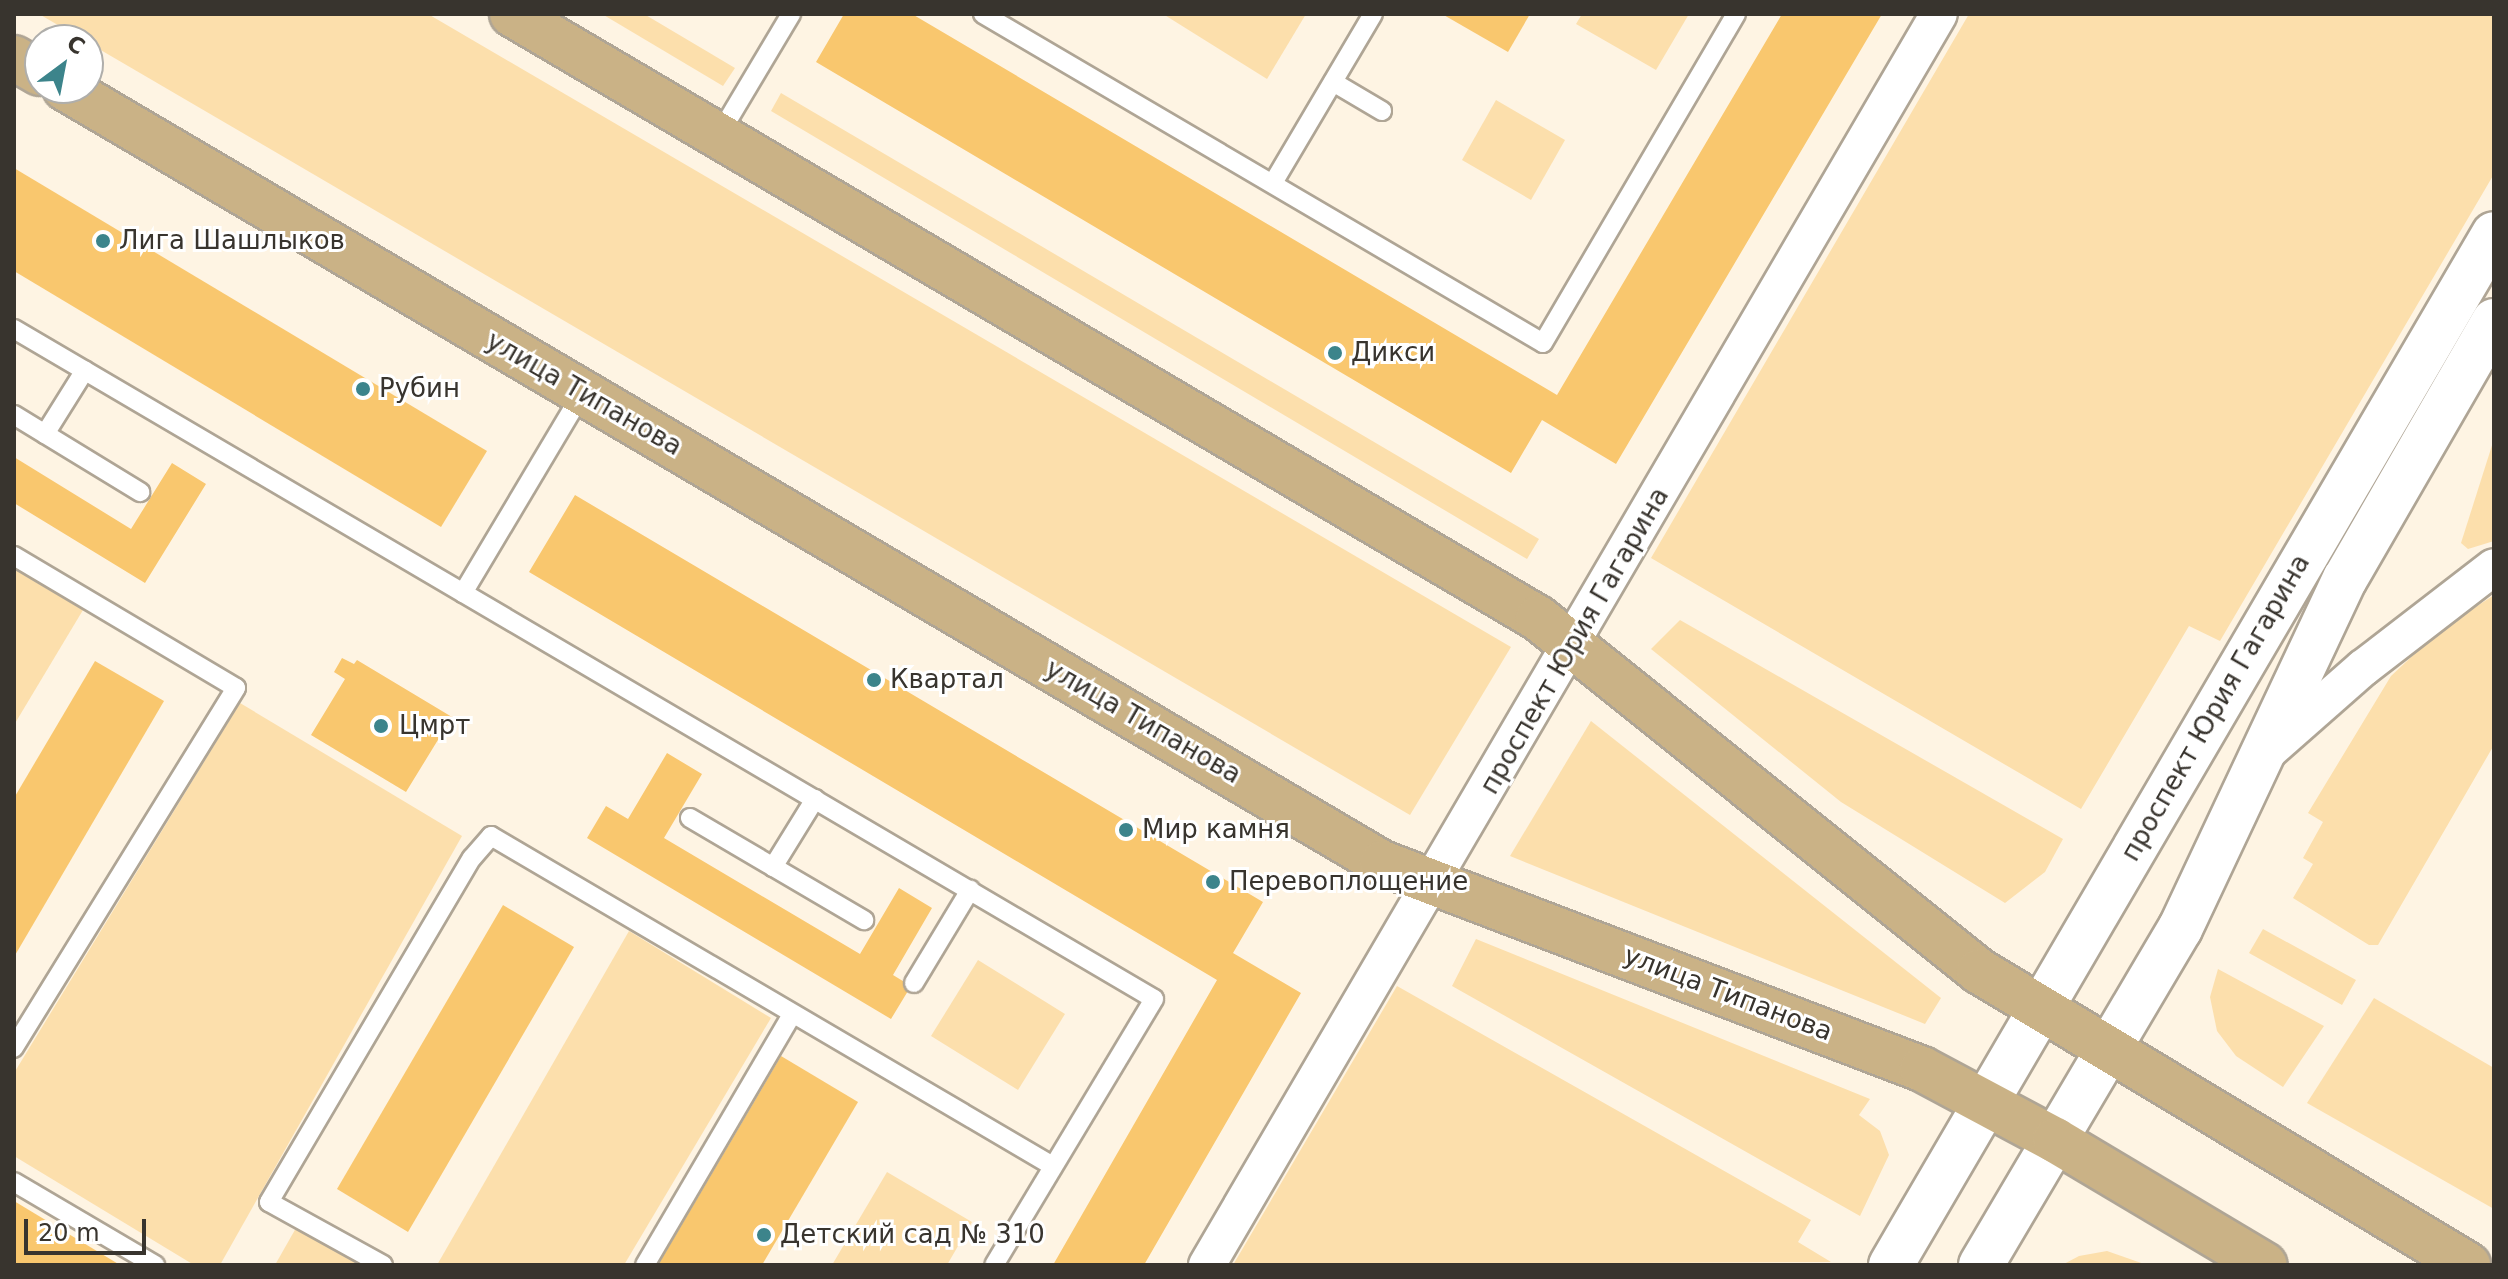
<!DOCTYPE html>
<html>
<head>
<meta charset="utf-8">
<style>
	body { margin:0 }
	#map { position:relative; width:2508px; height:1279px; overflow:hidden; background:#fef4e3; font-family:"DejaVu Sans",sans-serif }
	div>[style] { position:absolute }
	.green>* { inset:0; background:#fcdfac }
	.building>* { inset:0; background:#f9c76e }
	.roads { filter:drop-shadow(2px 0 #afa595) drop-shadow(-2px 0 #afa595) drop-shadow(0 2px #afa595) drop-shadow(0 -2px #afa595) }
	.lane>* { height:18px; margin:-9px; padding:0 9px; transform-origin:9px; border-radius:9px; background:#fff }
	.street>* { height:36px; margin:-18px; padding:0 18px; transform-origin:18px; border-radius:18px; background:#fff }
	.secondary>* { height:44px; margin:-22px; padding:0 22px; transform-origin:22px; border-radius:22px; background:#fff }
	.primary>* { height:44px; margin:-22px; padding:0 22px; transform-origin:22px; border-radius:22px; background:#cab286 }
	.dots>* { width:22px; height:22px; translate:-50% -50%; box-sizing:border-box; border:4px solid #fff; border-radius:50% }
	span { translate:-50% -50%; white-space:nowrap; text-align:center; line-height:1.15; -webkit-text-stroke:6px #fff; paint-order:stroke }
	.poi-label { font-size:26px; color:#38342e }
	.left { translate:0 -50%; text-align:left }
	.street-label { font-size:26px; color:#38342e }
	.frame { position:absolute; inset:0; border:16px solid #38342e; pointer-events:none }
	.north { position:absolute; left:24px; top:24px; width:80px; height:80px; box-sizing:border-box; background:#fff; border:2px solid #afaeab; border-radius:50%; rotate:32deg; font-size:22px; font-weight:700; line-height:32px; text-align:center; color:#38342e }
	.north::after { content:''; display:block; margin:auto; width:28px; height:36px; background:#3c848b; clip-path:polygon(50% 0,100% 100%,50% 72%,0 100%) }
	.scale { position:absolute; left:24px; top:1219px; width:122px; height:36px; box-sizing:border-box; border:4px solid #38342e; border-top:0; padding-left:10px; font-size:24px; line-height:28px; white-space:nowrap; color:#38342e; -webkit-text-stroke:6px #fff; paint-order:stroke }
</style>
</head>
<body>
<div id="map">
	<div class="green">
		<i style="clip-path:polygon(39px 14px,428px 14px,1511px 647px,1410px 815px)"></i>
		<i style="clip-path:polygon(602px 14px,644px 14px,735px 68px,723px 86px)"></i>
		<i style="clip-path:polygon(1163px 14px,1306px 14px,1267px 79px)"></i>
		<i style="clip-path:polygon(1582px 14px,1689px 14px,1656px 70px,1576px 24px)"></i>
		<i style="clip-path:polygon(1969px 14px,2494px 14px,2494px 174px,2220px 641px,2189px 626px,2081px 809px,1651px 558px)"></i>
		<i style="clip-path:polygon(781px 93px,1539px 539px,1527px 559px,771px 111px)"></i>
		<i style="clip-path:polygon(1496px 100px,1565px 140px,1531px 200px,1462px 160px)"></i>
		<i style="clip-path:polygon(2494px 439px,2494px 541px,2468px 549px,2461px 543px)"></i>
		<i style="clip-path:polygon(14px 569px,83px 610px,14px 725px)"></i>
		<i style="clip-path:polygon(2494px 595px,2494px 745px,2378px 945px,2369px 945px,2293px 898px,2313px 864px,2303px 858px,2323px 822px,2308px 813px,2391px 676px,2439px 631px)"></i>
		<i style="clip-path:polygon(1680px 620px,2063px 839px,2045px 872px,2005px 903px,1841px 802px,1651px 649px)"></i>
		<i style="clip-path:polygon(240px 703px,462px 836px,220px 1265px,194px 1265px,14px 1156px,14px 1073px)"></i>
		<i style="clip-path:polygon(1591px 721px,1941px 998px,1925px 1024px,1510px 856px)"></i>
		<i style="clip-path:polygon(2263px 929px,2356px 980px,2342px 1005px,2249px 953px)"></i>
		<i style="clip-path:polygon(629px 931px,771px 1018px,624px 1265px,437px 1265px)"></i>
		<i style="clip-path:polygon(1476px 939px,1870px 1099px,1859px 1115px,1880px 1131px,1889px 1155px,1860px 1216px,1452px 986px)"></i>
		<i style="clip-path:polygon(978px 960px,1065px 1014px,1018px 1090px,931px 1036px)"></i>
		<i style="clip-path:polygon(2218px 969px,2324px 1026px,2283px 1087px,2236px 1056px,2217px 1031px,2210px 997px)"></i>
		<i style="clip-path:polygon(1397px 986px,1811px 1220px,1798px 1242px,1831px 1262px,1233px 1265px)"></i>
		<i style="clip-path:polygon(2374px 998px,2494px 1068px,2494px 1209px,2307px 1103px)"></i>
		<i style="clip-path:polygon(887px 1172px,972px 1222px,947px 1265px,832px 1265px)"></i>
		<i style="clip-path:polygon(296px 1228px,360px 1265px,275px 1265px)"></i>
		<i style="clip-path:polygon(2107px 1251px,2147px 1265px,2062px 1265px,2079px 1256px)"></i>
	</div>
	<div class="building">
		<i style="clip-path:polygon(844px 14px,912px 14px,1557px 395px,1782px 14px,1882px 14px,1616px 464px,1542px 420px,1511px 473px,816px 62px)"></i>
		<i style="clip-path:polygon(1442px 14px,1530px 14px,1508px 52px)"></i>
		<i style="clip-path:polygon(14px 168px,487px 451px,441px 527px,14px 271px)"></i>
		<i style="clip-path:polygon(14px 457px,131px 529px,172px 463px,206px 484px,145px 583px,14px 503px)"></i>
		<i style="clip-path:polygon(575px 495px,1263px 902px,1233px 953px,1301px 993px,1144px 1265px,1053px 1265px,1217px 980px,529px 572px)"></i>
		<i style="clip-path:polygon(342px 658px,354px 664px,357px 660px,452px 717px,406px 792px,311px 735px,345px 679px,334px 672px)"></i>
		<i style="clip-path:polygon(95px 661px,164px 701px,14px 957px,14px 798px)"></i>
		<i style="clip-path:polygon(667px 753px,702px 774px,664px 838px,860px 954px,899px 888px,932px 908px,893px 975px,911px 986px,891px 1019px,587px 838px,606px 806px,628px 819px)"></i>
		<i style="clip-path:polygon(503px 905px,574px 947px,408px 1232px,337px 1189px)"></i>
		<i style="clip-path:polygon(781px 1056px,858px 1102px,762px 1265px,658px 1265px)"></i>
		<i style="clip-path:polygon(14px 1201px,120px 1265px,14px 1265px)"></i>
	</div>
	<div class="roads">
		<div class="lane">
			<i style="left:983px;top:14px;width:649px;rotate:30.43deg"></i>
			<i style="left:1543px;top:343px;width:381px;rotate:-59.6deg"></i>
			<i style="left:1333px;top:82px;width:57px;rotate:30.6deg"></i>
			<i style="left:719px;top:135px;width:141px;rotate:-59.2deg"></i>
			<i style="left:1273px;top:183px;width:196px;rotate:-59.4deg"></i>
			<i style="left:14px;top:329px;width:1322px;rotate:30.44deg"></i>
			<i style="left:1154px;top:999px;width:310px;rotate:121deg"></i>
			<i style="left:14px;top:415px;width:148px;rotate:31.4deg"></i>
			<i style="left:45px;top:434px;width:75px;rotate:-58deg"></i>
			<i style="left:14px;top:556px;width:258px;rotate:30.7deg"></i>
			<i style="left:236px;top:688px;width:423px;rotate:121.7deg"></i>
			<i style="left:463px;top:593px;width:233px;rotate:-59.2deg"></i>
			<i style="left:690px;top:818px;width:202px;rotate:30.4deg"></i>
			<i style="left:773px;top:867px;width:80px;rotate:-58.3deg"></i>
			<i style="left:914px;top:983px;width:109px;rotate:-58.9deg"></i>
			<i style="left:14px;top:1182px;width:164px;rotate:30.5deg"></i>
			<i style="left:383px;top:1265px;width:130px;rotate:-151.1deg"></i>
			<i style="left:269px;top:1202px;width:399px;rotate:-59.5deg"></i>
			<i style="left:472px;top:858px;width:29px;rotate:-49deg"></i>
			<i style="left:491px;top:836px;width:649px;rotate:30.43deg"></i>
			<i style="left:645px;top:1265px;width:289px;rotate:-59.6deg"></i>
		</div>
		<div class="street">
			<i style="left:2265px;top:754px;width:130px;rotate:-41.3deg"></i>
			<i style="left:2363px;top:668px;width:165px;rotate:-37.6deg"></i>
			<i style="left:1207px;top:1265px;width:1449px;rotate:-59.67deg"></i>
		</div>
		<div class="secondary">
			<i style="left:1891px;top:1265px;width:1194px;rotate:-59.68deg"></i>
			<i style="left:1981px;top:1265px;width:391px;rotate:-59.4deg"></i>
			<i style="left:2180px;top:929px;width:387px;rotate:-64.8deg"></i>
			<i style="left:2345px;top:579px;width:298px;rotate:-60deg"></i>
		</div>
		<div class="primary">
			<i style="left:512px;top:14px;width:1191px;rotate:30.49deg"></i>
			<i style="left:1538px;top:618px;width:565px;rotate:38.68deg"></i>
			<i style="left:1979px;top:971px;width:571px;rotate:31.02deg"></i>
			<i style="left:14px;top:58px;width:30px;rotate:30deg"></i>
			<i style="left:65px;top:88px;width:1528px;rotate:30.48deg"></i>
			<i style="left:1382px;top:863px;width:578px;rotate:20.88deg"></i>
			<i style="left:1922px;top:1069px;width:151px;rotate:28.1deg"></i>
			<i style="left:2055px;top:1140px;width:244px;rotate:30.8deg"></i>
		</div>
	</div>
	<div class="dots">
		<i style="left:103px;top:241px;background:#3c848b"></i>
		<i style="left:1335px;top:353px;background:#3c848b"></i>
		<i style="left:363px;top:389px;background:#3c848b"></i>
		<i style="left:874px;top:680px;background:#3c848b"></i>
		<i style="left:381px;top:726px;background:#3c848b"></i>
		<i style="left:1126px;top:830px;background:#3c848b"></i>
		<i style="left:1213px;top:882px;background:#3c848b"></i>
		<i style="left:764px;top:1235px;background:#3c848b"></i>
	</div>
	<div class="poi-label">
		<span class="left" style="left:119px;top:241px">Лига Шашлыков</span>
		<span class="left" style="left:1351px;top:353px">Дикси</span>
		<span class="left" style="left:379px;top:389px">Рубин</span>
		<span class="left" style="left:890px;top:680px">Квартал</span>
		<span class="left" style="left:399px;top:726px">Цмрт</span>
		<span class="left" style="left:1142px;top:830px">Мир камня</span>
		<span class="left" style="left:1229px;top:882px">Перевоплощение</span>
		<span class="left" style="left:780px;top:1235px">Детский сад № 310</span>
	</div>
	<div class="street-label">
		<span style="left:584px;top:394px;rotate:30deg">улица Типанова</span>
		<span style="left:1575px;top:641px;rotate:-60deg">проспект Юрия Гагарина</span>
		<span style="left:2216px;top:708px;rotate:-60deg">проспект Юрия Гагарина</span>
		<span style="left:1143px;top:722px;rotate:30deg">улица Типанова</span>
		<span style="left:1728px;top:994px;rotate:21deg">улица Типанова</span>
	</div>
	<div class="frame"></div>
	<div class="north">С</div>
	<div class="scale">20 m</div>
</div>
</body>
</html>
